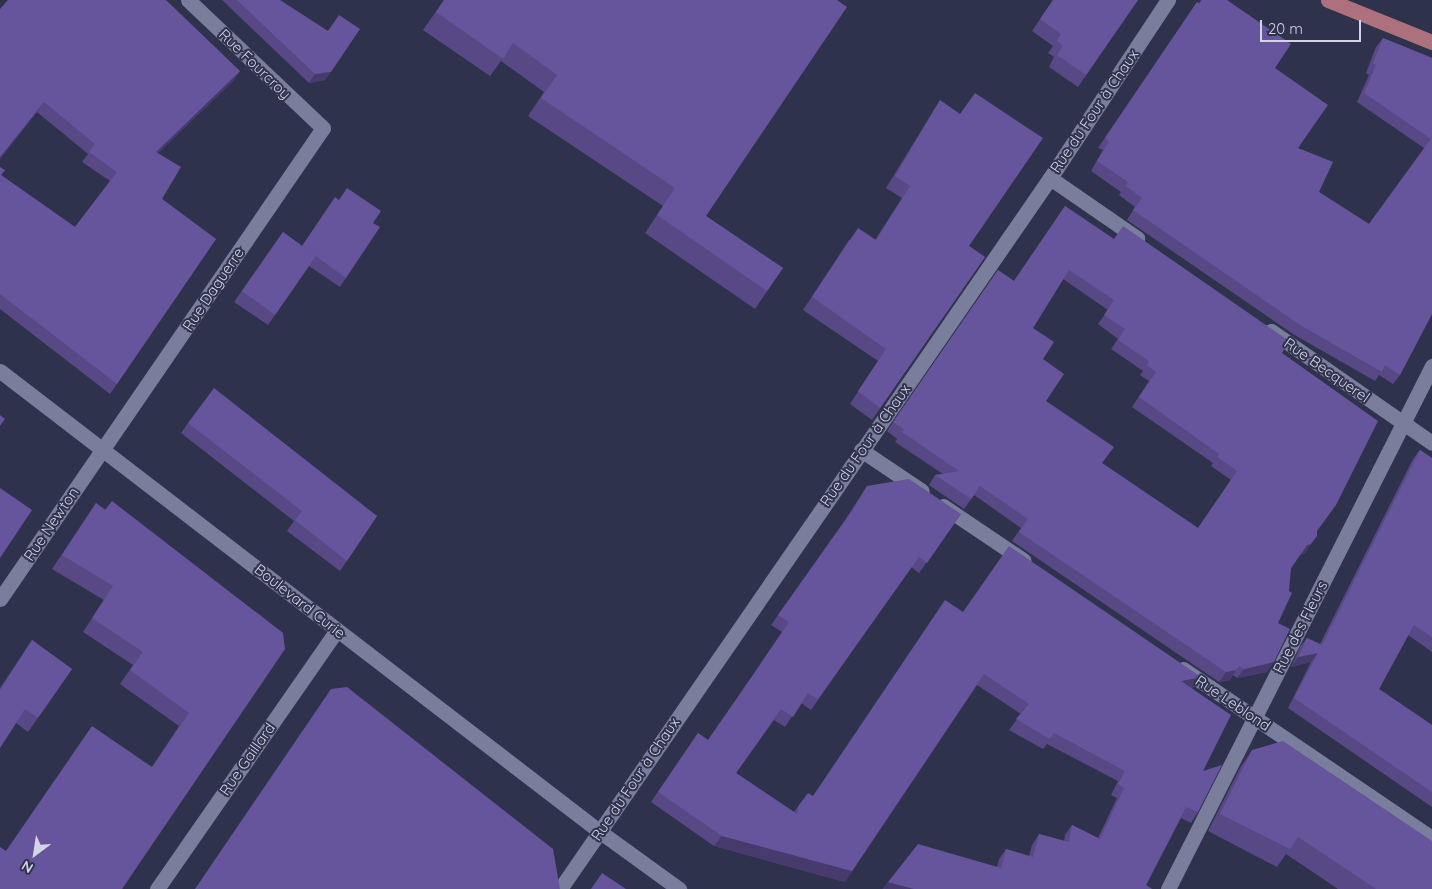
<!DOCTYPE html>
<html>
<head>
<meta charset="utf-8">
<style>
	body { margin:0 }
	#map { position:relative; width:1432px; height:889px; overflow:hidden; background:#2f324c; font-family:Quicksand,sans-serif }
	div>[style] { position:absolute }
	.minor>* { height:15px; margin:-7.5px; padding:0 7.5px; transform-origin:7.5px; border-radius:7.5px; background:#797e9c }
	.major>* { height:15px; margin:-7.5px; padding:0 7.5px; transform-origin:7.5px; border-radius:7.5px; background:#ac717c }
	.wall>* { inset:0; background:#584886 }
	.shaded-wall>* { inset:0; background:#473b6d }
	.building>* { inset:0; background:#66549c }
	span { translate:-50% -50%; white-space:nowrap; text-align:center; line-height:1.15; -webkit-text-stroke:4px #2f324c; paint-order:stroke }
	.street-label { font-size:15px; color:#d2d5e5 }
	.north { position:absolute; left:10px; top:829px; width:50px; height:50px; -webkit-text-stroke:4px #2f324c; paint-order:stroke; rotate:211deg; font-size:14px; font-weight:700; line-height:20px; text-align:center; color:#d2d5e5 }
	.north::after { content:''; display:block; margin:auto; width:18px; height:22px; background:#d2d5e5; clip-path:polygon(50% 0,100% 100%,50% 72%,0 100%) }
	.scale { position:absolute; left:1260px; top:20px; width:101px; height:22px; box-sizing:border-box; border:2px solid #d2d5e5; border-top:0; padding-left:6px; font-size:15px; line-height:18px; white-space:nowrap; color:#d2d5e5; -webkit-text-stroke:4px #2f324c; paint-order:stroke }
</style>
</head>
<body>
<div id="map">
	<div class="minor">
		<i style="left:1050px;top:178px;width:106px;rotate:34.6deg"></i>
		<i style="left:1271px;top:331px;width:196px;rotate:34.8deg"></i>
		<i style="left:0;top:371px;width:755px;rotate:37.52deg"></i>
		<i style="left:599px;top:831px;width:99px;rotate:35.9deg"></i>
		<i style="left:861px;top:450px;width:73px;rotate:33.9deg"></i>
		<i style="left:943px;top:506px;width:97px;rotate:34deg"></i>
		<i style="left:0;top:599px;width:571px;rotate:-55.56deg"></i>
		<i style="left:323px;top:128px;width:186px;rotate:-136.5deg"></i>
		<i style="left:1183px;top:669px;width:301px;rotate:34.2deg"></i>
		<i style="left:157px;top:889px;width:315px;rotate:-55.2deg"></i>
		<i style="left:560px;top:889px;width:863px;rotate:-55.43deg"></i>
		<i style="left:1050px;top:178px;width:214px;rotate:-56.5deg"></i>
		<i style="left:1168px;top:889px;width:586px;rotate:-63.22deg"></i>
	</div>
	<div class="major">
		<i style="left:1328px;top:0;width:112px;rotate:22deg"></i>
	</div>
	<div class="wall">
		<i style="clip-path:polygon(222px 0,280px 0,325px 80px,309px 83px)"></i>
		<i style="clip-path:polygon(444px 0,837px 0,706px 216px,783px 268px,755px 309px,645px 233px,663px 206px,528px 116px,544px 92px,501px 61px,490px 76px,423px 30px)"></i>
		<i style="clip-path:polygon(1053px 0,1138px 0,1078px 87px,1049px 67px,1054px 57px,1048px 53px,1053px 46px,1032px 31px)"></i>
		<i style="clip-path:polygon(1201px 0,1227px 0,1275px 68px,1298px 148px,1319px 192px,1369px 224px,1424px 148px,1357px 102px,1369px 75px,1366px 73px,1376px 47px,1383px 38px,1432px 58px,1432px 314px,1400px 375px,1393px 384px,1379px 375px,1375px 381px,1293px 334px,1127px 220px,1135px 207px,1119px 195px,1121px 192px,1091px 171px,1103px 150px,1098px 148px,1197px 2px,1199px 3px)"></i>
		<i style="clip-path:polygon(0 9px,240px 71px,233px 81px,158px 153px,162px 199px,216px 239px,110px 394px,0 309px,0 167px,1px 175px,75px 227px,110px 181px,82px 162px,88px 154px,37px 112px,0 159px)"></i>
		<i style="clip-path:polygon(940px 100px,969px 246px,985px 257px,872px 420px,850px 404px,878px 361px,803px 310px,849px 240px,875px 240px,902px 198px,886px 188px,932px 113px)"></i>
		<i style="clip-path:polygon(evenodd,1065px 206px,1282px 353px,1317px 531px,1305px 553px,1300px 555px,1291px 568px,1278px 623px,1267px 672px,1237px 678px,1233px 675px,1230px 680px,1219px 682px,1012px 541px,1021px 528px,974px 495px,964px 509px,929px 485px,935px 475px,943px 474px,895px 442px,897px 439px,887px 431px,998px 270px,1014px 281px,1065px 206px,1063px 279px,1108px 310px,1098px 324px,1118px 339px,1111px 349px,1143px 371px,1140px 375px,1149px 381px,1132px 407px,1213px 463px,1211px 466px,1231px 480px,1198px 528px,1102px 463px,1046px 401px,1043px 359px,1033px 328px,1063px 279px)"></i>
		<i style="clip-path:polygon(373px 223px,346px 278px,340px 287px,309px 266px,268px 325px,234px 302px,283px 232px,302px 246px)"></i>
		<i style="clip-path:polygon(188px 423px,377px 516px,340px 571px,287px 531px,294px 521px,181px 433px)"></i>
		<i style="clip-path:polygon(1420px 450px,1432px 458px,1432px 652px,1408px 635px,1379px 689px,1432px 725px,1432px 807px,1288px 708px,1311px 662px,1291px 667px,1300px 647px,1307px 638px,1320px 644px,1413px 459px)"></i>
		<i style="clip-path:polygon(867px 486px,961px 514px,919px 573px,911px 567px,811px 710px,801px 703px,785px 727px,774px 720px,736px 773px,794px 812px,799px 805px,813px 796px,963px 612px,1201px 677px,1193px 687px,1191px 688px,1203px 771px,1198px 812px,1191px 823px,1181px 818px,1146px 885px,1152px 889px,883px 889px,888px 882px,997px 867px,999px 859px,1006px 849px,1029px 856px,1032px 845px,1039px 834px,1064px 841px,1065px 835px,1072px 825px,1098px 838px,1117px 798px,1111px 795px,1118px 781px,1047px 744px,1043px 749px,1009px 730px,1021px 714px,977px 685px,845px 882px,714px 846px,651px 802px,698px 733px,708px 740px,739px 696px,782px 632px,771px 625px,845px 520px)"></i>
		<i style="clip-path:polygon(96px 503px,283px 633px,122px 889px,6px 851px,152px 767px,179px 726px,120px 684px,133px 665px,83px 632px,104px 600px,52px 569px)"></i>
		<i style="clip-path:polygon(32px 640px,72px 669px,28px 732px,16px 723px,0 748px,0 688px)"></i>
		<i style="clip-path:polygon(1252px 750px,1432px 889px,1338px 889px,1286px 854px,1277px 867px,1208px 831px,1240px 768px)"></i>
	</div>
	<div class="shaded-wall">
		<i style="clip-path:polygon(240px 71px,233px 81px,149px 162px,156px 152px)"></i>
		<i style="clip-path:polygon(331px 72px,325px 80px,309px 83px,315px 74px)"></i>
		<i style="clip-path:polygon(44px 102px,37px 112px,0 159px,0 157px)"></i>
		<i style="clip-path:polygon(1311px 544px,1305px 553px,1300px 555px,1307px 545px)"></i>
		<i style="clip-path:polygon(1318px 653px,1311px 662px,1291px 667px,1298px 657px)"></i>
		<i style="clip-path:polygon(1274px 662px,1267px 672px,1237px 678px,1244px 669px)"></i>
		<i style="clip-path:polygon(1236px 670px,1230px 680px,1219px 682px,1226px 672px)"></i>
		<i style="clip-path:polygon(1201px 677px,1193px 687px,1173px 692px,1181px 681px)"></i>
		<i style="clip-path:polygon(722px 836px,852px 871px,845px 882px,714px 846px)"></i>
		<i style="clip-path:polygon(888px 882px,914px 889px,883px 889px)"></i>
	</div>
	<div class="building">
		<i style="clip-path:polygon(8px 0,166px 0,240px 71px,156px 152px,181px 167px,162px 199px,216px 239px,117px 384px,0 294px,0 167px,5px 170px,1px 175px,75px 227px,117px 172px,89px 152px,95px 144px,44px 102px,0 157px,0 9px)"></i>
		<i style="clip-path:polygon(237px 0,280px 0,328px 31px,339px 15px,360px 29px,331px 72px,315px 74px)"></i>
		<i style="clip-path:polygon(444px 0,837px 0,847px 7px,706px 216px,783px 268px,767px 291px,657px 215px,675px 188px,541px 98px,557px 75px,513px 43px,503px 59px,436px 12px)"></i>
		<i style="clip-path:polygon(1053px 0,1138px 0,1086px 75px,1057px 55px,1063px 46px,1057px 41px,1061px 34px,1040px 19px)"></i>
		<i style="clip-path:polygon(1202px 0,1227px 0,1291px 44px,1275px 68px,1328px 105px,1298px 148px,1333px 162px,1319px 192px,1369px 224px,1431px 139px,1364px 93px,1376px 65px,1373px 63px,1383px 38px,1432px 58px,1432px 314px,1400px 375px,1385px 365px,1382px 372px,1300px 325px,1133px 210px,1142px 198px,1126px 186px,1128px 182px,1097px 161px,1109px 141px,1105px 138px,1197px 2px,1199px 4px)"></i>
		<i style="clip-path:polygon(975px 93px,1043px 138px,969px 246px,985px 257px,880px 408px,858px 391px,886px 349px,812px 297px,858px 228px,876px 240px,910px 186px,895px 176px,940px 100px,960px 114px)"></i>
		<i style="clip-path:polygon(347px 188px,381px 211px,373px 223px,380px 227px,346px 278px,302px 246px,335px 197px,339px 200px)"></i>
		<i style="clip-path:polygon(evenodd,1065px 206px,1114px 239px,1123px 226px,1289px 341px,1282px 353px,1378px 421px,1336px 505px,1317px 531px,1317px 536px,1311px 544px,1307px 545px,1291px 568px,1289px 591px,1292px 593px,1278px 623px,1290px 629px,1274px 662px,1244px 669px,1239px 666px,1236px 670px,1226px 672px,1019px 532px,1028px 519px,980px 486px,971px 499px,935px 475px,959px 471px,902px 432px,904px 430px,893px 422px,998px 270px,1014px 281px,1065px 206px,1069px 270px,1114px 300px,1104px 315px,1125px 329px,1118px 340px,1149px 361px,1147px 365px,1156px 372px,1139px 397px,1219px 454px,1217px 457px,1237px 471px,1198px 528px,1102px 463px,1114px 447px,1046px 401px,1064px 374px,1043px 359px,1054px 342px,1033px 328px,1069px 270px)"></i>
		<i style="clip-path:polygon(283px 232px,316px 256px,275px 315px,242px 291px)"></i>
		<i style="clip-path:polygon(214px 388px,377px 516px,347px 561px,295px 520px,302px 511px,188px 423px)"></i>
		<i style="clip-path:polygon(0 415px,5px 419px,0 426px)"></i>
		<i style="clip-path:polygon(1420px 450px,1432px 458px,1432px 637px,1414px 625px,1379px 689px,1432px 725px,1432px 792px,1294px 698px,1318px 653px,1298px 657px,1307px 638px,1322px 645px)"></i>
		<i style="clip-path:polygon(909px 479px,961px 514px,927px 563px,919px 557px,818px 699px,808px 693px,793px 717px,781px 709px,736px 773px,797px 814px,799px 805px,808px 793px,813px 796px,945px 600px,963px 612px,1009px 546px,1201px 677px,1181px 681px,1231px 715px,1203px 771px,1222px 765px,1198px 812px,1186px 807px,1146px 885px,1152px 889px,914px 889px,888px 882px,918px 844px,1001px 868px,1006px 849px,1033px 857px,1039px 834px,1069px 842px,1072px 825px,1100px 839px,1124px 788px,1118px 784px,1125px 771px,1054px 733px,1050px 739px,1016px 719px,1029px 704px,984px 674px,852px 871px,722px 836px,658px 792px,698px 733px,708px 740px,746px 685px,789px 622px,778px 615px,852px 511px,867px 486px)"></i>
		<i style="clip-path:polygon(0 488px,32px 510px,0 558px)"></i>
		<i style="clip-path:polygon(112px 501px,283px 633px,285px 649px,122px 889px,0 889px,0 847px,6px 851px,92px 726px,152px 767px,189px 713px,130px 670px,143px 652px,92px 618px,113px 586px,62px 555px,96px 503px,105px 510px)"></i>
		<i style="clip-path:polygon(32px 640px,72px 669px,38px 718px,25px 709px,0 748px,0 690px)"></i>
		<i style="clip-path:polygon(347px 687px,553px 849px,560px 889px,195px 889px,331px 689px)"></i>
		<i style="clip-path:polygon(1283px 741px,1432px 841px,1432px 889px,1376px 889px,1298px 837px,1290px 849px,1220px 814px,1252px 750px)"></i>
		<i style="clip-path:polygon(602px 873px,626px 889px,591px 889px)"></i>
	</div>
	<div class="street-label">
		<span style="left:255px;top:64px;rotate:44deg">Rue Fourcroy</span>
		<span style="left:1094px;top:111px;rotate:-56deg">Rue du Four à Chaux</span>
		<span style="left:213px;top:289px;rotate:-56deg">Rue Daguerre</span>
		<span style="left:1327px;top:370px;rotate:35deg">Rue Becquerel</span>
		<span style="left:865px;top:445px;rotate:-55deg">Rue du Four à Chaux</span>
		<span style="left:51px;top:524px;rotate:-56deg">Rue Newton</span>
		<span style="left:300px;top:601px;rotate:38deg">Boulevard Curie</span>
		<span style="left:1300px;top:627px;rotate:-63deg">Rue des Fleurs</span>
		<span style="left:1233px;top:703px;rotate:34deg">Rue Leblond</span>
		<span style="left:247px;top:759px;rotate:-55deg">Rue Gaillard</span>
		<span style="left:635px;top:779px;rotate:-56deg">Rue du Four à Chaux</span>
	</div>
	<div class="north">N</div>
	<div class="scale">20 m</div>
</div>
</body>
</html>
